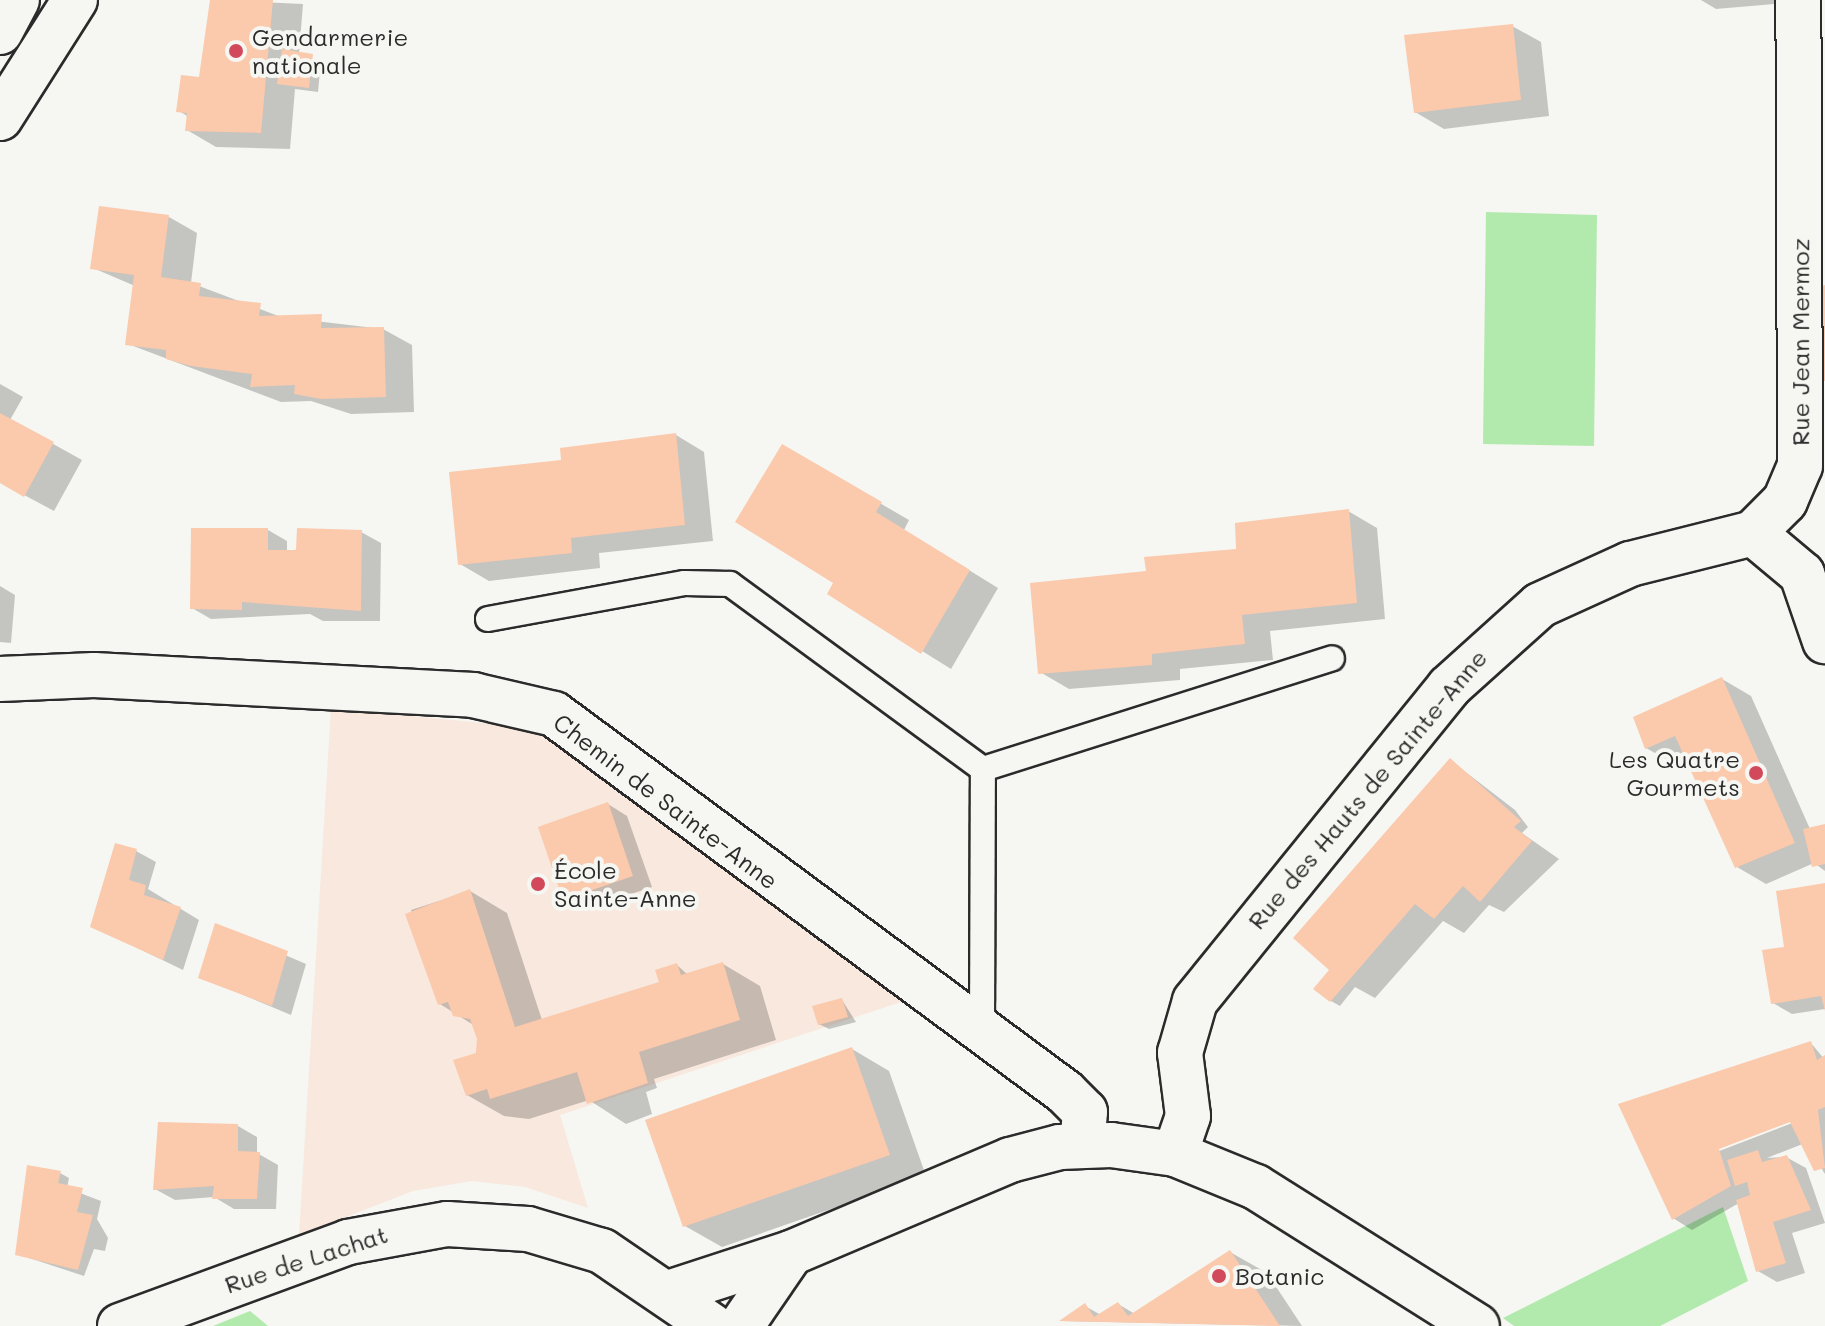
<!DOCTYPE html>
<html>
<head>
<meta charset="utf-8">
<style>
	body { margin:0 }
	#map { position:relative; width:1825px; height:1326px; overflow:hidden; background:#f6f6f2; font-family:Mali,sans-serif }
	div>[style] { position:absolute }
	.built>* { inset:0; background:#f8e8dd }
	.green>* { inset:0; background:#b2eaae }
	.shadow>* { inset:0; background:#0003 }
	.building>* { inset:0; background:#fbc9ab }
	.roads { filter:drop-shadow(2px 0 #2b2b2b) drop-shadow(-2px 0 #2b2b2b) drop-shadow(0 2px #2b2b2b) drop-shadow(0 -2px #2b2b2b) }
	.service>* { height:24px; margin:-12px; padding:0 12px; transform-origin:12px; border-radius:12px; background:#f6f6f2 }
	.minor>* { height:44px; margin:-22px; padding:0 22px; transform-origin:22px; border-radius:22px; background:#f6f6f2 }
	.secondary>* { height:44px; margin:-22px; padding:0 22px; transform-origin:22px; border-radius:22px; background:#f6f6f2 }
	.dots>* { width:22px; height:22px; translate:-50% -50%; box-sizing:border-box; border:4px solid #f6f6f2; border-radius:50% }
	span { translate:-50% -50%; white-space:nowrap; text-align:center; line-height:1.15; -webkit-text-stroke:8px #f6f6f2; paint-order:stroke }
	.poi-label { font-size:24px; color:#2b2b2b }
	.left { translate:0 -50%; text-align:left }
	.right { translate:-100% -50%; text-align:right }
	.street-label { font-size:24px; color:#2b2b2b }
</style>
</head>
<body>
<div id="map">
	<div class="built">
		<i style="clip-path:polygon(331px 708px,552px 730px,904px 1001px,560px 1115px,588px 1208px,525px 1187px,472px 1181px,413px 1191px,299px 1235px)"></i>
	</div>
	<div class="green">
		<i style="clip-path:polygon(1486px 212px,1597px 215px,1594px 446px,1483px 444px)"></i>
		<i style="clip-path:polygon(1723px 1207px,1748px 1281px,1660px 1326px,1514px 1326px,1503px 1318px)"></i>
		<i style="clip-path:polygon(250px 1311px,268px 1326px,213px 1326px)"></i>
	</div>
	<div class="shadow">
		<i style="clip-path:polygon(212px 0,303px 4px,299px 54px,321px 61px,318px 92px,295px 89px,290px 149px,216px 147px,187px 130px,189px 117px,179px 111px,201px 80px)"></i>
		<i style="clip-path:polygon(1701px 0,1785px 0,1785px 3px,1716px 9px)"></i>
		<i style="clip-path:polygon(1512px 26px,1541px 42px,1549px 116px,1444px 129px,1415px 112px)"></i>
		<i style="clip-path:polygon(169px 217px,197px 233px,191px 283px,281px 317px,383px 329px,412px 345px,414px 412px,351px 414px,311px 401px,281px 402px,128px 344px,135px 286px,93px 268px)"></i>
		<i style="clip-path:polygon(0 384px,23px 397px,10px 420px,82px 460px,54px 511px,0 482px)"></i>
		<i style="clip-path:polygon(676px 435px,704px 452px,713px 541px,599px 553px,600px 568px,489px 581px,460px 564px,563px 462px)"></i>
		<i style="clip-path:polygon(783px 447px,909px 520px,904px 530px,998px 588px,951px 669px,829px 593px,835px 582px)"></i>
		<i style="clip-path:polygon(1348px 511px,1377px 528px,1385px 619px,1270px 631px,1273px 660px,1180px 669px,1180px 680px,1069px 689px,1040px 672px,1148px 573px,1238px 551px)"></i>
		<i style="clip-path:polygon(268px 530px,287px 541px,287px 552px,361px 532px,381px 543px,380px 621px,323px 621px,310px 614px,211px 619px,192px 608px)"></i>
		<i style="clip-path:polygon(0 586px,15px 595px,11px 643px,0 642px)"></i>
		<i style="clip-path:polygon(1722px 679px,1751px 696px,1810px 829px,1825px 826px,1825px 871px,1814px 863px,1766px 884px,1737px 867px,1688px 759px,1675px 764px,1646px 748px)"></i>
		<i style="clip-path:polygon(1450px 760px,1515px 810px,1528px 827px,1522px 833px,1559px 859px,1504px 912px,1489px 905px,1464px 933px,1443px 921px,1375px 998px,1355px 987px,1340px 1006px,1331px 1001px,1329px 972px)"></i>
		<i style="clip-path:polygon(608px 804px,627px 816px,652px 887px,584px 910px,565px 899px)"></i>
		<i style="clip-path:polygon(136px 851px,156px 862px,148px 889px,199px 920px,183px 970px,92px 926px)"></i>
		<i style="clip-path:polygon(1825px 885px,1825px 1009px,1792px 1014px,1773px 1003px,1786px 949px)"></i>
		<i style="clip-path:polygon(470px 891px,507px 913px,542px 1020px,662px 983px,677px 965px,688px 975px,723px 964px,760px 986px,776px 1040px,654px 1079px,657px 1088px,646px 1092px,652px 1114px,626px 1124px,589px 1100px,529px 1119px,504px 1116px,467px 1095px,479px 1039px,475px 1026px,440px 1004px,411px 910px)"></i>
		<i style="clip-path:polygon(216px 925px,306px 964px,291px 1015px,201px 977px)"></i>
		<i style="clip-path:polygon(842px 1000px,856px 1022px,829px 1029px,819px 1024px)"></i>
		<i style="clip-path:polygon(evenodd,1811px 1043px,1825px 1060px,1825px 1174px,1805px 1143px,1767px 1158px,1786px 1157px,1806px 1168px,1825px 1223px,1792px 1233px,1805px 1273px,1777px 1282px,1758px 1271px,1739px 1203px,1692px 1230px,1673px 1218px,1621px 1105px,1811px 1043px,1799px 1116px,1800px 1120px,1667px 1171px,1667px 1166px,1799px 1116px)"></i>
		<i style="clip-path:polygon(852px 1049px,889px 1071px,926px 1176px,722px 1247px,685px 1226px)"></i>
		<i style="clip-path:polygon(238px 1126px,257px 1137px,257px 1153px,278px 1165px,276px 1209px,234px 1209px,214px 1197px,175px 1200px,155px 1189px)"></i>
		<i style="clip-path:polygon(60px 1173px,69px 1178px,67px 1188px,101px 1201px,97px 1219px,108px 1238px,105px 1251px,94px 1249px,84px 1276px,17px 1254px)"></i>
		<i style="clip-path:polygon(1230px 1252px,1267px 1273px,1302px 1326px,1062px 1321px,1085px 1306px,1101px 1315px,1118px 1304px,1135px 1314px)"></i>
	</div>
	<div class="building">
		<i style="clip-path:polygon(210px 0,273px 0,261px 133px,185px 131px,187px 113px,176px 112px,181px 75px,199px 77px)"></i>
		<i style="clip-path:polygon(1513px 24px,1521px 100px,1414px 113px,1404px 35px)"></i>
		<i style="clip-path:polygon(282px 49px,313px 54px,309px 88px,277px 84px)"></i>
		<i style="clip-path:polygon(99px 206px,169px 215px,161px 277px,201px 283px,199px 296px,261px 303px,259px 316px,322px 314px,321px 328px,384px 327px,386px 397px,321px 399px,294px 394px,295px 385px,250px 387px,252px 374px,191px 366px,166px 359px,166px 350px,125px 345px,134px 275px,90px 269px)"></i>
		<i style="clip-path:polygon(1825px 285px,1825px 381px,1820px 381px,1819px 287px)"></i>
		<i style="clip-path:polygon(0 413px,54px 442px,24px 497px,0 483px)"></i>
		<i style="clip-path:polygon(676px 433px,685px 525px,571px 538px,572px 553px,458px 565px,449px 472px,561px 460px,560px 448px)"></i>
		<i style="clip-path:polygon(782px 444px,882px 502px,876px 512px,970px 570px,921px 654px,827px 594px,833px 583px,735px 522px)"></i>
		<i style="clip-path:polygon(1349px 509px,1357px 603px,1242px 615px,1245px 644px,1152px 654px,1152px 665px,1038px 674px,1030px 583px,1146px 571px,1144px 557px,1236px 549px,1235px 523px)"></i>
		<i style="clip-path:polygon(191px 528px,268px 528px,268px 550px,296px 550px,297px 528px,362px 530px,361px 611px,242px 602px,242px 610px,190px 609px)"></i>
		<i style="clip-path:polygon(1722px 677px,1795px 843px,1735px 868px,1675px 736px,1645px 749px,1633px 717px)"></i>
		<i style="clip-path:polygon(1450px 758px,1521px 821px,1514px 827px,1532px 841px,1480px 902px,1463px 886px,1434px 919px,1415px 904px,1330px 1002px,1313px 989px,1329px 970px,1293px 938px)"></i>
		<i style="clip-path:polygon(608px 802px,633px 876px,563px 900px,538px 827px)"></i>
		<i style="clip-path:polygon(1825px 824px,1825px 864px,1812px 867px,1803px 829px)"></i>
		<i style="clip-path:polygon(115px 843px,137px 849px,129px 880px,146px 885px,144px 895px,181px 907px,163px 960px,90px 927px)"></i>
		<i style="clip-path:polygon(1825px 883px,1825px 1011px,1821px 996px,1771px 1004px,1762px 950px,1784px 947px,1776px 891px)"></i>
		<i style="clip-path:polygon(470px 889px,515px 1027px,659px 982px,655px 970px,677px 963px,681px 975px,723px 962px,740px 1020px,639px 1052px,648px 1083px,587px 1104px,577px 1072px,490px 1099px,487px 1089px,466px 1096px,453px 1060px,476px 1053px,477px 1039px,470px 1019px,453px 1016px,448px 1002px,438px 1005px,405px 914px)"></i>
		<i style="clip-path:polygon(215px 923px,288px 951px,272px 1006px,198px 978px)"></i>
		<i style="clip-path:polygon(842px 998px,848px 1017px,818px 1025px,812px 1006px)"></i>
		<i style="clip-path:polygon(1811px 1041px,1817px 1060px,1825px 1055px,1825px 1107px,1818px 1110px,1825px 1168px,1814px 1171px,1790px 1122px,1719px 1149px,1731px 1186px,1672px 1220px,1618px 1104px)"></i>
		<i style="clip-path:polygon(852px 1047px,890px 1155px,683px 1227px,645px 1120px)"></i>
		<i style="clip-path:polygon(158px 1122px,238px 1124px,238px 1151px,260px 1152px,257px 1199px,212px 1199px,214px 1186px,153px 1190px)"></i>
		<i style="clip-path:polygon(1758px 1150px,1762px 1162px,1787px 1155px,1811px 1210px,1773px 1222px,1786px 1263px,1756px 1272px,1736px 1200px,1750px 1195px,1747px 1182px,1735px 1186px,1727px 1160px)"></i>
		<i style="clip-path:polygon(27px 1165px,61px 1171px,58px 1183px,83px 1188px,77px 1212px,93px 1215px,78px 1270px,15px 1255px)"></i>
		<i style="clip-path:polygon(1230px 1250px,1280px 1326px,1059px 1321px,1085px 1303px,1094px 1317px,1118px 1302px,1128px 1316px)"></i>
	</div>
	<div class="roads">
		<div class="service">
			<i style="left:488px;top:619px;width:200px;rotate:-10.4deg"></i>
			<i style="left:685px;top:583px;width:45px;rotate:1.3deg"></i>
			<i style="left:730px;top:584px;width:313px;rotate:36.2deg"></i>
			<i style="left:982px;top:1030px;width:261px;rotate:-89.8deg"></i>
			<i style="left:983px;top:769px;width:366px;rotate:-17.6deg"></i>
		</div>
		<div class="minor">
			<i style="left:1753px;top:533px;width:64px;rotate:39.9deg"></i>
			<i style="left:1802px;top:574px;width:71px;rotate:71.1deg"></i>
			<i style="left:0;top:679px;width:94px;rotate:-2.4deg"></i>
			<i style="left:94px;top:675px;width:380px;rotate:3deg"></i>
			<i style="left:473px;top:695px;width:83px;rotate:13.2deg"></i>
			<i style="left:554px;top:714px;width:636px;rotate:36.49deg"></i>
			<i style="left:1065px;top:1092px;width:28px;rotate:45deg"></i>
			<i style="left:1085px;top:1112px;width:33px;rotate:95deg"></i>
			<i style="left:1175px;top:1154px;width:40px;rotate:-71.1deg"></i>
			<i style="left:1188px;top:1116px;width:64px;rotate:-97.2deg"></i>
			<i style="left:1180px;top:1053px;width:54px;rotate:-73.9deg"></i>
			<i style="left:1195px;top:1001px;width:404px;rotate:-51deg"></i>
			<i style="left:1449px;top:687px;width:122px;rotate:-42deg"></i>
			<i style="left:1540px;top:605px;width:99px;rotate:-24.5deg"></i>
			<i style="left:1630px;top:564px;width:127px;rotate:-14.1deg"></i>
			<i style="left:1753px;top:533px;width:45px;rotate:-45deg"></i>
			<i style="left:1785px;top:501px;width:38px;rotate:-67deg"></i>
			<i style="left:1800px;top:466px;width:466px;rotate:-90.2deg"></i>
			<i style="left:671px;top:1292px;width:126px;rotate:-18deg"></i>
			<i style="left:791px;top:1253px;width:238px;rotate:-23deg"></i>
			<i style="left:1010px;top:1160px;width:52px;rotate:-14.6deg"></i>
			<i style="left:1060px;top:1147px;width:51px;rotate:-2.2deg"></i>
			<i style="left:1111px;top:1145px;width:65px;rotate:8deg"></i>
			<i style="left:1175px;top:1154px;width:87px;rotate:22.2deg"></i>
			<i style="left:1256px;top:1187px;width:261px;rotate:32.2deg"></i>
			<i style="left:741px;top:1326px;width:88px;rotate:-55.6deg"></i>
		</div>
		<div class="secondary">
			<i style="left:0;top:32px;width:36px;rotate:-62deg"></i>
			<i style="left:0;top:118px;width:140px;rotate:-57.6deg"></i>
			<i style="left:120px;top:1326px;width:243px;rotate:-20.2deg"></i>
			<i style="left:348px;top:1242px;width:101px;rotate:-10.3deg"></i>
			<i style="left:447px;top:1224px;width:81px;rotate:3.5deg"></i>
			<i style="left:528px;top:1229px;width:77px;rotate:16.6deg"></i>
			<i style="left:602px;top:1251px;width:133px;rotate:34.3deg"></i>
		</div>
	</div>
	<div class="dots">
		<i style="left:236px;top:51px;background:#d1495b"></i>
		<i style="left:1756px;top:773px;background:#d1495b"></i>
		<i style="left:538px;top:884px;background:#d1495b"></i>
		<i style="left:1219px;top:1276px;background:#d1495b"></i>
	</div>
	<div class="poi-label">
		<span class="left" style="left:252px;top:51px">Gendarmerie<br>nationale</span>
		<span class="right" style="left:1740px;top:773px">Les Quatre<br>Gourmets</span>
		<span class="left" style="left:554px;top:884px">École<br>Sainte-Anne</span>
		<span class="left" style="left:1235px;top:1276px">Botanic</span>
	</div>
	<div class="street-label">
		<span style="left:1800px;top:342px;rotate:-90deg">Rue Jean Mermoz</span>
		<span style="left:1367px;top:789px;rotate:-50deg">Rue des Hauts de Sainte-Anne</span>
		<span style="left:666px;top:801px;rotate:37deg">Chemin de Sainte-Anne</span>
		<span style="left:306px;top:1259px;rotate:-18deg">Rue de Lachat</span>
	</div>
</div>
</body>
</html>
